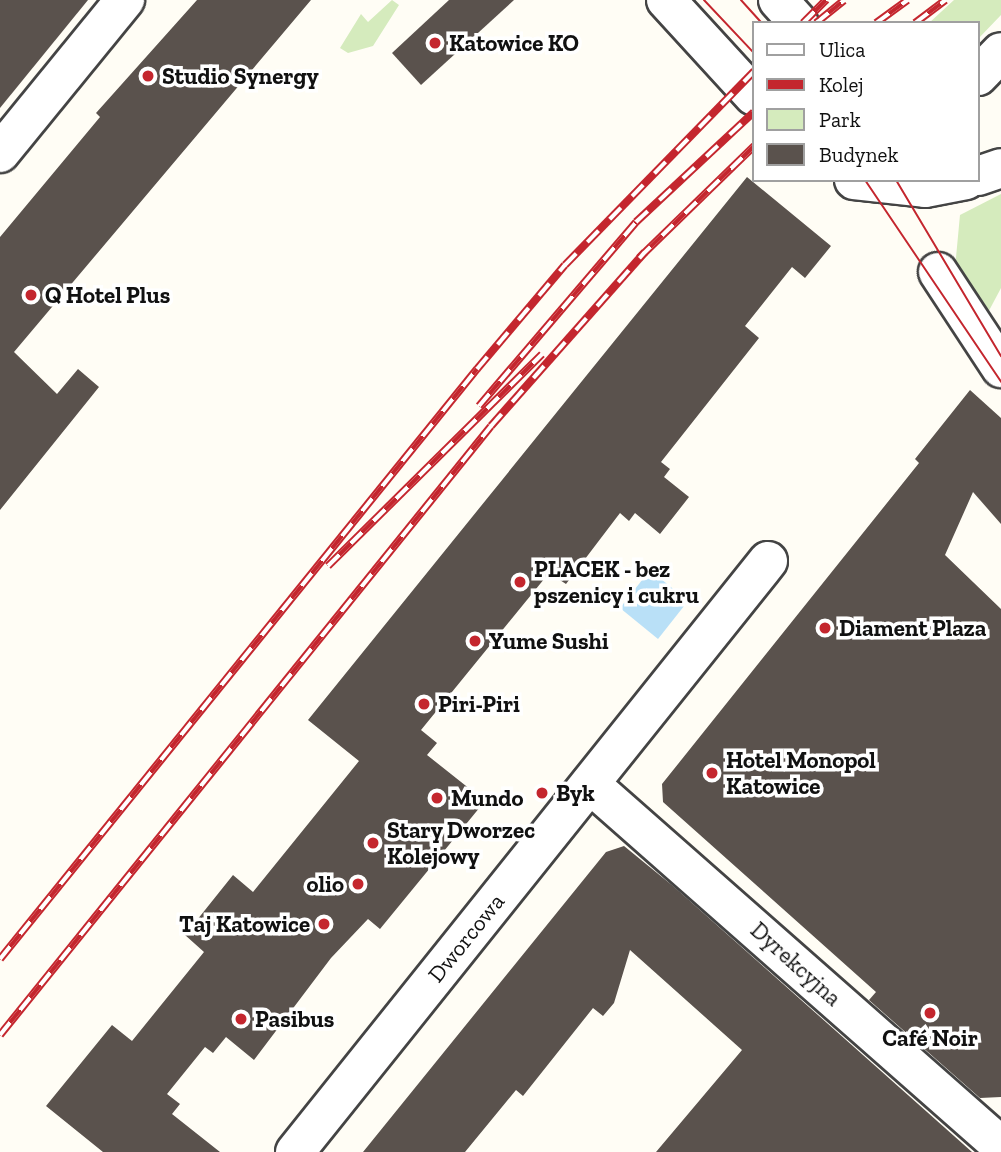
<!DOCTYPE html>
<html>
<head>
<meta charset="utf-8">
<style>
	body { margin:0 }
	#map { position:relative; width:1001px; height:1152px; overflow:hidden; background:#fffdf5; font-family:"Zilla Slab",serif }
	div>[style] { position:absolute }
	.green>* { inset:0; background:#d5ebbd }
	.water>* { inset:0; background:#b9e0f7 }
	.building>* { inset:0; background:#5a524d }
	.roads { filter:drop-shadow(2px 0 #444) drop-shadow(-2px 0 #444) drop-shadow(0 2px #444) drop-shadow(0 -2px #444) }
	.minor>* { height:38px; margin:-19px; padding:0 19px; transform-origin:19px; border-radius:19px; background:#fff }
	.tram>* { height:2px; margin:-1px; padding:0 1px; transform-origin:1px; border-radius:1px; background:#c4262e }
	.rail>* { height:8px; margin-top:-4px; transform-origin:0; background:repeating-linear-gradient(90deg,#fff 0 16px,#c4262e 0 32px); box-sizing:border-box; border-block:2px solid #c4262e }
	.dots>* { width:19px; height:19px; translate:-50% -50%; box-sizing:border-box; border:4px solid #fff; border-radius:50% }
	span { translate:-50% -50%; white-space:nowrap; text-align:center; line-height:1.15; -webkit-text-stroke:7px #fff; paint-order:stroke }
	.poi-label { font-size:23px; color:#111; font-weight:700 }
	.left { translate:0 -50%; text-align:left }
	.right { translate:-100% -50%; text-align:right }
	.street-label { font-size:23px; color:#111 }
	.legend { position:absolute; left:752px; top:21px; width:228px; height:161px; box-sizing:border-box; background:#fff; border:2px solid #a0a0a0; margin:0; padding:9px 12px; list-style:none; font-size:21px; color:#111 }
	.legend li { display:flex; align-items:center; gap:14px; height:35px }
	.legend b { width:35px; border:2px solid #a0a0a0 }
</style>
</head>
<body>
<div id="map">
	<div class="green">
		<i style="clip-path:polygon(392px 0,399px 5px,373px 46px,348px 53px,340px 48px,361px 14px,368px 22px)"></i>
		<i style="clip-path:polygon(954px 0,1001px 0,1001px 15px,978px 39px,978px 23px,929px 23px)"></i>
		<i style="clip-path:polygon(1001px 194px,1001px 288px,984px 320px,955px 268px,960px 215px)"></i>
	</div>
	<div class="water">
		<i style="clip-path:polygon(650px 570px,688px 601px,658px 639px,620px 608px)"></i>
	</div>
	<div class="building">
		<i style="clip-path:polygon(0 0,88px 0,0 108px)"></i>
		<i style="clip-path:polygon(197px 0,311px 0,14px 352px,57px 394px,78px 369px,99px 387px,0 510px,0 237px,100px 117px,96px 113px)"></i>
		<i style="clip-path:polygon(449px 0,514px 0,421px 85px,392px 53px)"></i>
		<i style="clip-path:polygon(747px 177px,831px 246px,805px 278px,792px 267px,745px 326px,759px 338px,661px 462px,670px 469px,664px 477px,689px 497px,660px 534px,635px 513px,629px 521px,620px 513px,566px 584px,549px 573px,421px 730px,437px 743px,427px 755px,485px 801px,380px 929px,368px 919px,331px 958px,254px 1060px,226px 1037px,213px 1053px,205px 1047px,167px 1094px,180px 1104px,172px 1114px,220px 1152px,103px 1152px,46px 1106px,112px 1025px,132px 1041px,204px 952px,185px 935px,233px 875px,253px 892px,359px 761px,308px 720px)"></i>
		<i style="clip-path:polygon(970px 390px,1001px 418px,1001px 524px,973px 492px,945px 555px,1001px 609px,1001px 1097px,980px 1098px,869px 1000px,876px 992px,663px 802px,662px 784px,919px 463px,915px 459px)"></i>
		<i style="clip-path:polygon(624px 846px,673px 886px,972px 1152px,656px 1152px,742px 1050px,630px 950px,614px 1003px,603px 1016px,593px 1008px,523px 1096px,516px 1090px,465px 1152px,363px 1152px,606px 852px)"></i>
	</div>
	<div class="roads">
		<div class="minor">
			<i style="left:666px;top:0;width:130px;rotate:47.5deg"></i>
			<i style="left:778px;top:0;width:31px;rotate:48deg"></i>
			<i style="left:978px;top:76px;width:33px;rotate:-46deg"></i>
			<i style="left:0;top:153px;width:198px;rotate:-50.8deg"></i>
			<i style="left:978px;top:176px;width:24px;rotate:-19deg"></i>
			<i style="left:854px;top:180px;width:71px;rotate:6.4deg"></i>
			<i style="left:925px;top:188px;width:42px;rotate:-11deg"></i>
			<i style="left:938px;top:272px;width:115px;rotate:56.7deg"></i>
			<i style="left:590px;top:784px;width:548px;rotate:41.37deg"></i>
			<i style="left:295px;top:1152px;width:757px;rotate:-51.33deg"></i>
		</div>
	</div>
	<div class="tram">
		<i style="left:704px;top:0;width:73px;rotate:46.7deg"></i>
		<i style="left:741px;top:0;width:31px;rotate:48deg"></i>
		<i style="left:865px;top:180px;width:244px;rotate:56deg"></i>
		<i style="left:896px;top:180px;width:205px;rotate:59.2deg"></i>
	</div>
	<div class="rail">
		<i style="left:803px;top:23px;width:33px;rotate:-45deg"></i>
		<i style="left:816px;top:23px;width:36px;rotate:-39deg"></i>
		<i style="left:876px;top:23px;width:39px;rotate:-36deg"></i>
		<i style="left:915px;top:23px;width:38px;rotate:-37deg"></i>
		<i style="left:639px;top:258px;width:161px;rotate:-44.2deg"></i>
		<i style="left:479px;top:406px;width:242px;rotate:-49.5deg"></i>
		<i style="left:636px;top:222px;width:161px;rotate:-43deg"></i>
		<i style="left:328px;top:566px;width:301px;rotate:-44.7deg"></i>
		<i style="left:0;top:959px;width:759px;rotate:-51.05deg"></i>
		<i style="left:477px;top:369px;width:136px;rotate:-49.8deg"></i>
		<i style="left:565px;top:265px;width:271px;rotate:-45.7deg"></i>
		<i style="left:0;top:1035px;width:782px;rotate:-51.12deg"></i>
		<i style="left:491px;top:426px;width:232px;rotate:-48.5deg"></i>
	</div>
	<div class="dots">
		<i style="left:435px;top:43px;background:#c4262e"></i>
		<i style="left:148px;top:76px;background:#c4262e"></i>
		<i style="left:31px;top:295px;background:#c4262e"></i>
		<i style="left:520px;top:582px;background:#c4262e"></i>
		<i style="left:825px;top:628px;background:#c4262e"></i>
		<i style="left:475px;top:641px;background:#c4262e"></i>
		<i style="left:424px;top:704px;background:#c4262e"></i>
		<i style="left:712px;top:773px;background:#c4262e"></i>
		<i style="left:542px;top:793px;background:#c4262e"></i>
		<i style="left:437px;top:798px;background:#c4262e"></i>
		<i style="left:373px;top:843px;background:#c4262e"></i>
		<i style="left:358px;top:884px;background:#c4262e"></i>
		<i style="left:324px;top:924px;background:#c4262e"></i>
		<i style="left:930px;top:1013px;background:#c4262e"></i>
		<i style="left:241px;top:1019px;background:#c4262e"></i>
	</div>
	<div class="poi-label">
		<span class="left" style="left:449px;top:43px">Katowice KO</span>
		<span class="left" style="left:162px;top:76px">Studio Synergy</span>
		<span class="left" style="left:45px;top:295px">Q Hotel Plus</span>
		<span class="left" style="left:534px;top:582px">PLACEK - bez<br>pszenicy i cukru</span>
		<span class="left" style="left:839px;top:628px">Diament Plaza</span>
		<span class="left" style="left:489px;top:641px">Yume Sushi</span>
		<span class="left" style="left:438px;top:704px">Piri-Piri</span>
		<span class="left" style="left:726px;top:773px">Hotel Monopol<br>Katowice</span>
		<span class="left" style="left:556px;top:793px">Byk</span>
		<span class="left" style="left:451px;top:798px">Mundo</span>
		<span class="left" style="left:387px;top:843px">Stary Dworzec<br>Kolejowy</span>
		<span class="right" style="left:344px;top:884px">olio</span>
		<span class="right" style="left:310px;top:924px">Taj Katowice</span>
		<span class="left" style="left:255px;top:1019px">Pasibus</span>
		<span style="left:930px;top:1038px">Café Noir</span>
	</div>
	<div class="street-label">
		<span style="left:466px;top:938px;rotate:-51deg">Dworcowa</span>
		<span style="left:796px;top:964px;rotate:42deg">Dyrekcyjna</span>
	</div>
	<ul class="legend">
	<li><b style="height:9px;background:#fff"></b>Ulica</li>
	<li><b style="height:9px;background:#c4262e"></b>Kolej</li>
	<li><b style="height:19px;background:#d5ebbd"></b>Park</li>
	<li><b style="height:19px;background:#5a524d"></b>Budynek</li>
	</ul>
</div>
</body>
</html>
